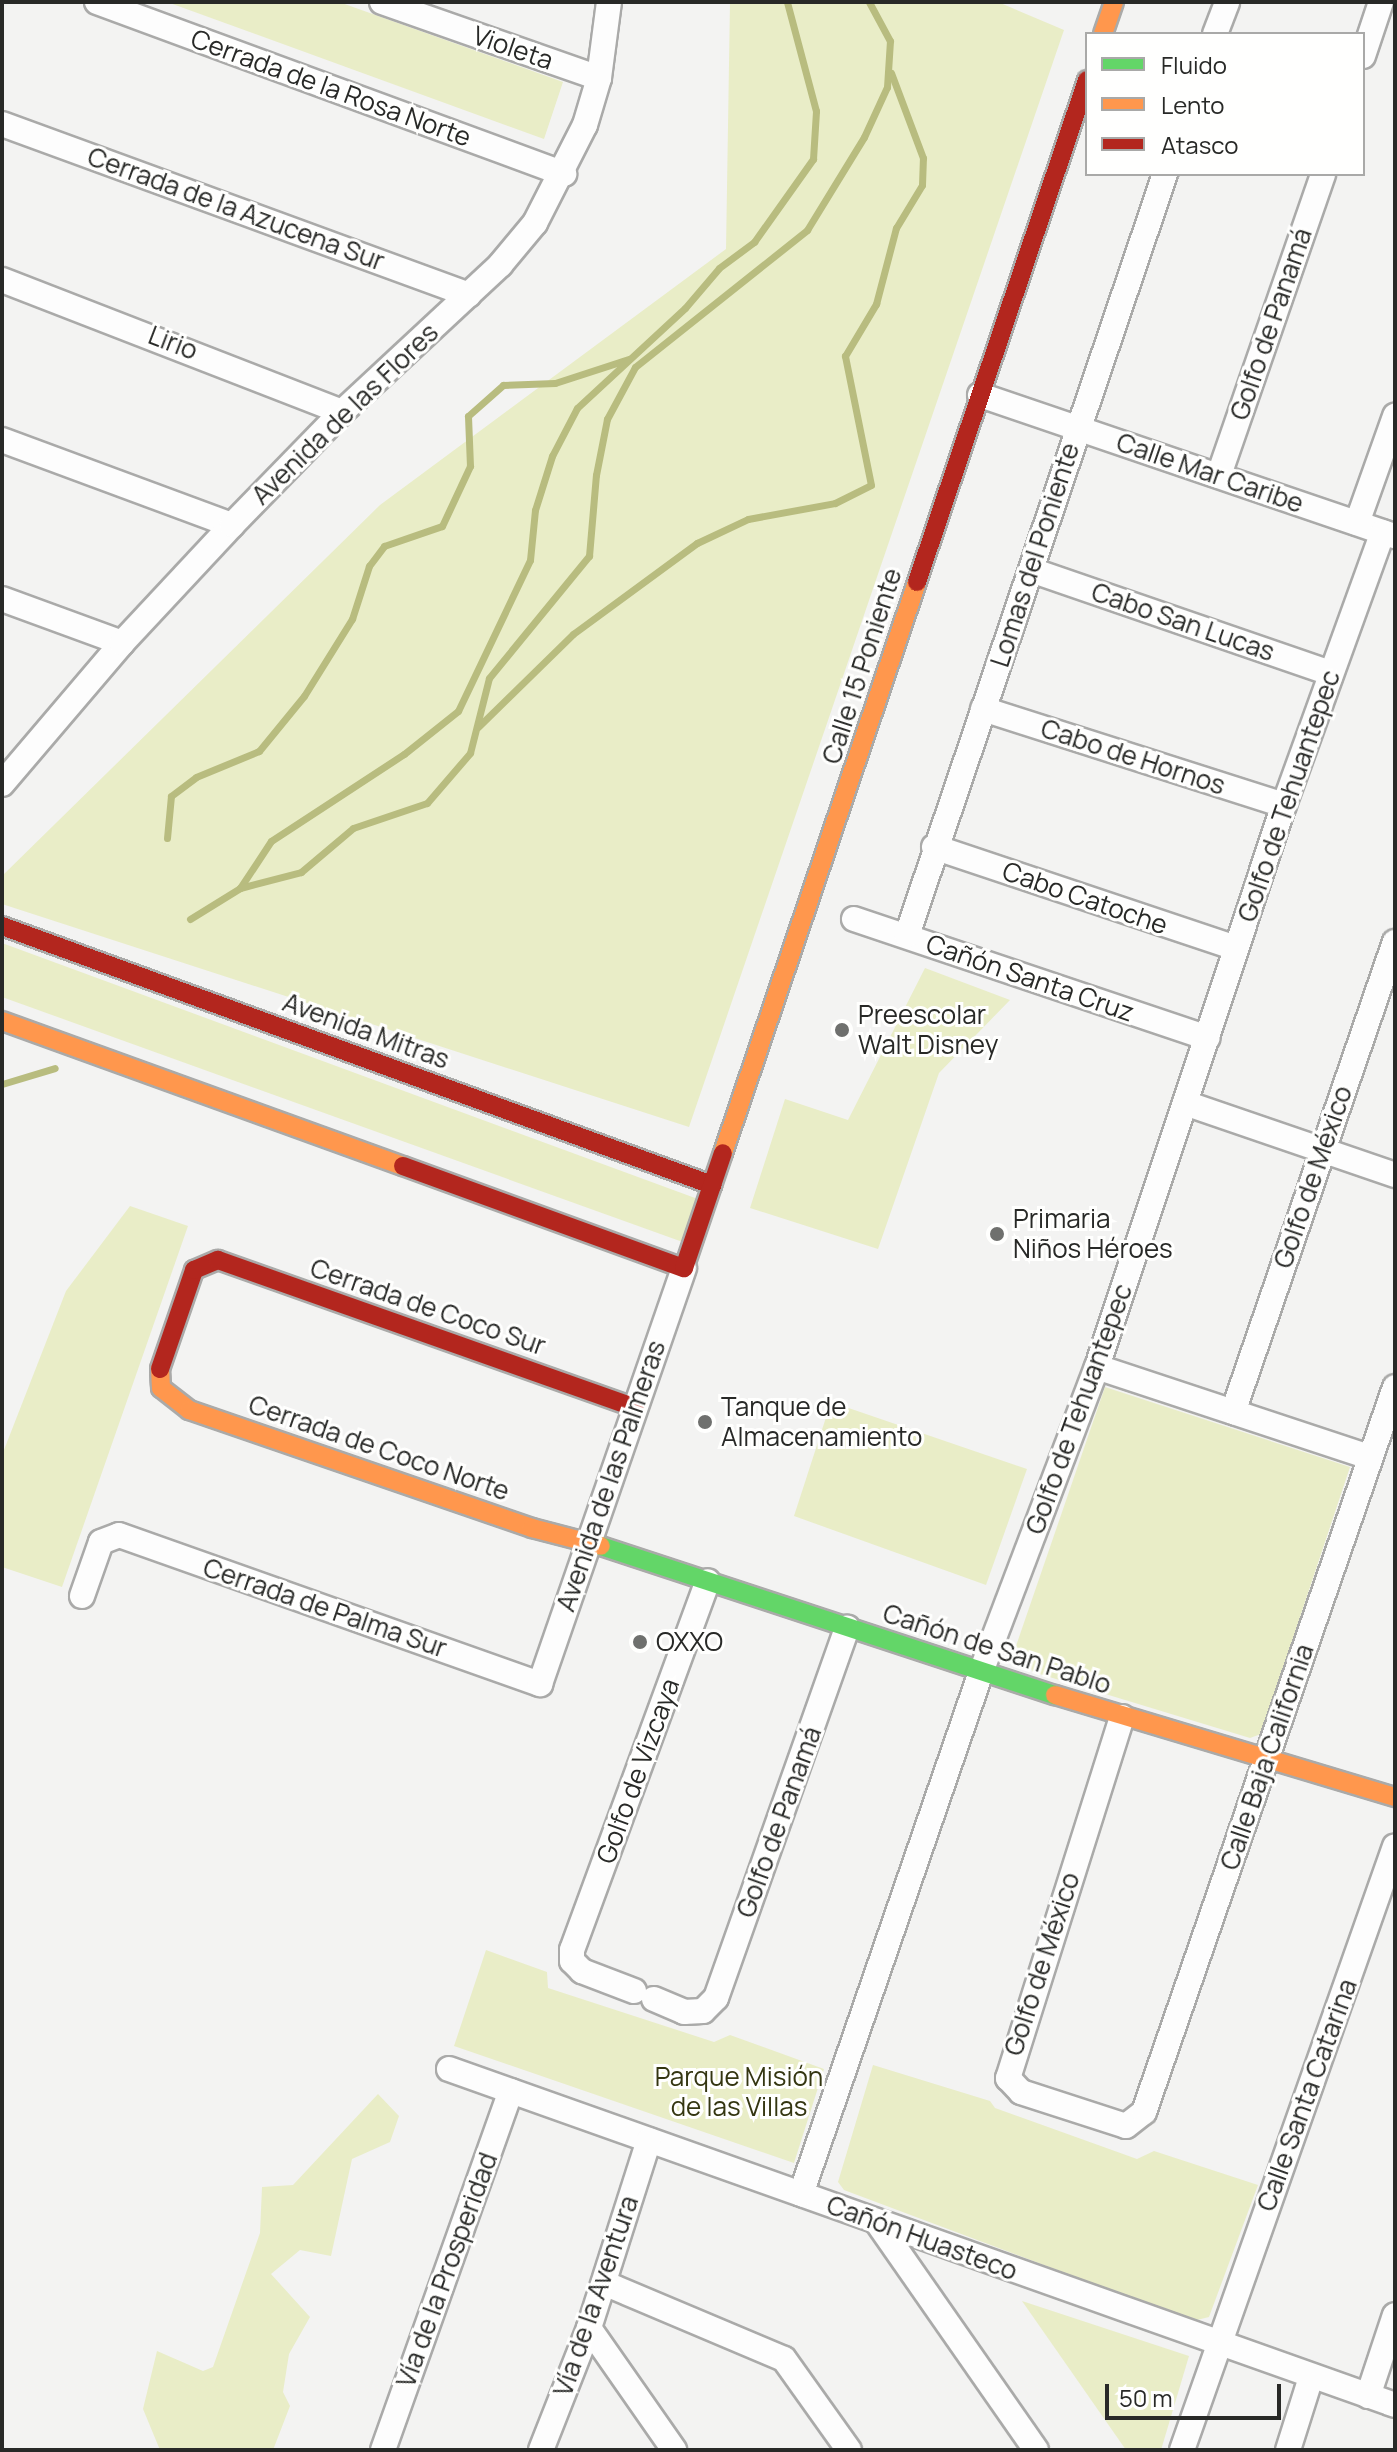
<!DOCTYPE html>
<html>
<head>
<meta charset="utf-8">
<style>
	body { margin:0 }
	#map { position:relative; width:1397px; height:2452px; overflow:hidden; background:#f3f3f2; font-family:Manrope,sans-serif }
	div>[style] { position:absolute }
	.green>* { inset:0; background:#e9edc7 }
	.stream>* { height:7px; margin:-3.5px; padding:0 3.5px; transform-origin:3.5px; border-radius:3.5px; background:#b8bc7f }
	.roads { filter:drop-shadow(2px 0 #aaaaa9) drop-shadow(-2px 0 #aaaaa9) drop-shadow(0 2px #aaaaa9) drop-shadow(0 -2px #aaaaa9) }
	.street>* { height:24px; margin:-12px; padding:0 12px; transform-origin:12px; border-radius:12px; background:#fdfdfd }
	.fast>* { height:18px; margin:-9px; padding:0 9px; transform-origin:9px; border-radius:9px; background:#63d668 }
	.slow>* { height:18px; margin:-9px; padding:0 9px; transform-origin:9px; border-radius:9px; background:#ff974d }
	.jam>* { height:18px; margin:-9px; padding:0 9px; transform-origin:9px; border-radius:9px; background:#b3261e }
	.dots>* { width:22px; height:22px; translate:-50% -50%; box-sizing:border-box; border:4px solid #fffffe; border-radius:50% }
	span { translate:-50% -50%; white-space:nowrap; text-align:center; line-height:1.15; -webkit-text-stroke:6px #fffffe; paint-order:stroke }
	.street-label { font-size:26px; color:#282927 }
	.poi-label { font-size:26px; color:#282927 }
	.left { translate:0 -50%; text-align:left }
	.park-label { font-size:26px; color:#343611 }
	.frame { position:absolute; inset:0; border:4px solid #282927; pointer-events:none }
	.legend { position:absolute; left:1085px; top:32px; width:280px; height:144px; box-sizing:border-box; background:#fffffe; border:2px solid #a9a9a8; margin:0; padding:10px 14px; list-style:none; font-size:24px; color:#282927 }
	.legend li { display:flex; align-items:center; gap:16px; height:40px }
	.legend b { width:40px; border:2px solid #a9a9a8 }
	.scale { position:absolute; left:1105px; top:2384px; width:176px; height:36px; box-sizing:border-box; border:4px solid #282927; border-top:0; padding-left:10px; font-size:24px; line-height:28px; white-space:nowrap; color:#282927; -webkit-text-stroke:6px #fffffe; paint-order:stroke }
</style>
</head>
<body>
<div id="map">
	<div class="green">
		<i style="clip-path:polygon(167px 2px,339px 2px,563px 82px,544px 139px)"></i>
		<i style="clip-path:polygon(730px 2px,998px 2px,1064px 30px,689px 1127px,2px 904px,2px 876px,380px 505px,726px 249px)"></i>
		<i style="clip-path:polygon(2px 943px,706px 1202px,691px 1245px,2px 997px)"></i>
		<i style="clip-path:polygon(925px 968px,1010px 1000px,939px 1073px,878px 1249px,750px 1208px,785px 1099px,848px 1120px)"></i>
		<i style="clip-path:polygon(130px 1206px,188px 1226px,62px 1587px,2px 1567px,2px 1455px,66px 1291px)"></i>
		<i style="clip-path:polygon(1105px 1387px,1350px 1467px,1261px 1734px,1250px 1738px,1033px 1672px,1016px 1646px)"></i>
		<i style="clip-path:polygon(831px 1402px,1027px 1469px,986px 1585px,794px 1516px)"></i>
		<i style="clip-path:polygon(486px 1950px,547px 1972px,548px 1988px,714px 2042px,730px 2035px,824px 2069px,794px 2163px,454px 2046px)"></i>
		<i style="clip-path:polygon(873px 2065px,990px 2101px,995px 2108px,1137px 2159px,1154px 2151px,1258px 2185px,1209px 2317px,1193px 2321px,844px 2190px,838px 2182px)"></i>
		<i style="clip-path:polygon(378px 2094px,399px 2116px,390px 2142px,352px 2159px,331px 2256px,300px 2250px,271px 2274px,310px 2317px,289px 2354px,283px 2392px,290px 2406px,273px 2450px,160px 2450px,143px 2409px,157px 2351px,203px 2371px,213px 2367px,260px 2233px,262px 2187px,293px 2185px)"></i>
		<i style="clip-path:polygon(1022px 2301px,1189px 2356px,1161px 2450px,1126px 2450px)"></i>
	</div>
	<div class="stream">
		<i style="left:478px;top:727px;width:133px;rotate:-44.4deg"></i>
		<i style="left:573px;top:634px;width:154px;rotate:-36.3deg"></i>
		<i style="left:697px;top:543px;width:56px;rotate:-25.2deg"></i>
		<i style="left:748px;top:519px;width:88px;rotate:-10.4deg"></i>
		<i style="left:835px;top:503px;width:40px;rotate:-26.6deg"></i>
		<i style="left:871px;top:485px;width:132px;rotate:-101.4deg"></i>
		<i style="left:845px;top:356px;width:61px;rotate:-59.2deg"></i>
		<i style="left:876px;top:304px;width:79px;rotate:-75.3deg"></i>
		<i style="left:896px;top:228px;width:50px;rotate:-58.8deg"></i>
		<i style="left:922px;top:185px;width:27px;rotate:-88deg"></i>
		<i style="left:923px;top:158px;width:91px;rotate:-110.6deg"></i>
		<i style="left:167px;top:838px;width:42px;rotate:-84.6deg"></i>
		<i style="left:171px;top:796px;width:31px;rotate:-37deg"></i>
		<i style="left:196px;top:777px;width:68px;rotate:-22.4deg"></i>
		<i style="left:259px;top:751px;width:71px;rotate:-50.7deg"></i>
		<i style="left:304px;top:696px;width:91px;rotate:-58.1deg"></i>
		<i style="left:352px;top:619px;width:56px;rotate:-72.2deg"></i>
		<i style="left:369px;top:566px;width:25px;rotate:-53deg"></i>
		<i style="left:384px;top:546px;width:61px;rotate:-19deg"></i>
		<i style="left:442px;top:526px;width:66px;rotate:-65deg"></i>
		<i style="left:470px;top:466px;width:50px;rotate:-92.3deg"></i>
		<i style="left:468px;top:416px;width:47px;rotate:-41.5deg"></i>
		<i style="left:503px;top:385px;width:52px;rotate:-2.2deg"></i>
		<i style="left:555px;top:383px;width:78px;rotate:-18deg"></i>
		<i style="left:240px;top:888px;width:56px;rotate:-56.6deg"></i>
		<i style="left:271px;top:841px;width:159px;rotate:-33.2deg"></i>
		<i style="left:404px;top:754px;width:69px;rotate:-38.5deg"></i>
		<i style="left:458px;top:711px;width:167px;rotate:-64.5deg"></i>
		<i style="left:530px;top:560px;width:50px;rotate:-84.3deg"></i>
		<i style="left:535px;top:510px;width:57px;rotate:-72.5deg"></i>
		<i style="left:552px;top:456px;width:54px;rotate:-62.5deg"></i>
		<i style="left:577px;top:408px;width:147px;rotate:-42.8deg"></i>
		<i style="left:685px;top:308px;width:52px;rotate:-49.6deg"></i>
		<i style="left:719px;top:268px;width:44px;rotate:-36.6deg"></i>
		<i style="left:754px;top:242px;width:102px;rotate:-54.6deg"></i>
		<i style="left:813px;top:159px;width:48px;rotate:-86.4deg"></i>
		<i style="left:816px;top:111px;width:113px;rotate:-104.9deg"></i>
		<i style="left:190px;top:919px;width:59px;rotate:-31.8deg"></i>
		<i style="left:240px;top:888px;width:63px;rotate:-14.7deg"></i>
		<i style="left:301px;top:872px;width:68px;rotate:-40.2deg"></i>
		<i style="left:353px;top:828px;width:78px;rotate:-18.7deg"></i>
		<i style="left:427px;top:803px;width:66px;rotate:-49.3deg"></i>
		<i style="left:470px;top:753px;width:77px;rotate:-75.8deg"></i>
		<i style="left:489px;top:678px;width:158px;rotate:-50.7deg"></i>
		<i style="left:589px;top:556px;width:81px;rotate:-85.1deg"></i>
		<i style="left:596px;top:475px;width:57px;rotate:-78.9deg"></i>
		<i style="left:607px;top:419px;width:59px;rotate:-61.7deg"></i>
		<i style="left:635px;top:367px;width:220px;rotate:-38.5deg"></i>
		<i style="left:807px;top:230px;width:109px;rotate:-58.5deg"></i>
		<i style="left:864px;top:137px;width:55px;rotate:-65.3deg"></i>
		<i style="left:887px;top:87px;width:46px;rotate:-86.3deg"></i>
		<i style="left:890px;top:41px;width:44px;rotate:-118.3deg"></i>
		<i style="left:2px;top:1084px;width:55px;rotate:-16.8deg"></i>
	</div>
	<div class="roads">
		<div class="street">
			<i style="left:97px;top:2px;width:498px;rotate:20.2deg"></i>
			<i style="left:382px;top:2px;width:230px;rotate:19.3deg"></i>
			<i style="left:1215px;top:34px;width:34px;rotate:-69deg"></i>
			<i style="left:1363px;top:56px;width:57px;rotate:-71.6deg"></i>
			<i style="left:2px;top:124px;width:497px;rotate:20.1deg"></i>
			<i style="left:2px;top:280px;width:365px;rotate:21.2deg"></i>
			<i style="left:980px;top:395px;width:438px;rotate:18.8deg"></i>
			<i style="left:2px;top:440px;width:245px;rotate:20.3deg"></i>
			<i style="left:1219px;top:475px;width:318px;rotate:-70.9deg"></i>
			<i style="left:1357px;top:523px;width:114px;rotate:-70.4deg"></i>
			<i style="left:1034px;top:571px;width:314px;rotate:19deg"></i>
			<i style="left:2px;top:599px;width:128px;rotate:20.1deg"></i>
			<i style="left:983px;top:709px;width:316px;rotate:17.7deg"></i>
			<i style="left:2px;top:784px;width:185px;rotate:-49.6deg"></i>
			<i style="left:122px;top:643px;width:161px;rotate:-47deg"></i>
			<i style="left:232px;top:525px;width:158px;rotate:-45.8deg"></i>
			<i style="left:342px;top:412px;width:216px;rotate:-42.9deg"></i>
			<i style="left:500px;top:265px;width:55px;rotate:-50.2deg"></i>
			<i style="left:535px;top:223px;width:110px;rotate:-63deg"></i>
			<i style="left:585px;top:125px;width:49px;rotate:-73.4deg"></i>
			<i style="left:599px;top:78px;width:77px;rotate:-82.5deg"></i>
			<i style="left:934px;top:847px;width:318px;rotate:18.5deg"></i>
			<i style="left:854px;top:919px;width:373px;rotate:18.6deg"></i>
			<i style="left:907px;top:935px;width:804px;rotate:-71.27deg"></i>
			<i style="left:1185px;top:1103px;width:222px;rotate:18.9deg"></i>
			<i style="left:1097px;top:1367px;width:287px;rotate:18.3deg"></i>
			<i style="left:1233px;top:1412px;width:497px;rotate:-71deg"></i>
			<i style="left:82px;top:1596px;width:57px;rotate:-70.6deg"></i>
			<i style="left:101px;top:1542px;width:19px;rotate:-21deg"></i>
			<i style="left:119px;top:1535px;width:447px;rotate:19.5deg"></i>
			<i style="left:540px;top:1684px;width:440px;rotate:-70.9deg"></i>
			<i style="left:1122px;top:1717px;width:379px;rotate:107.5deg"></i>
			<i style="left:1008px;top:2078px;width:19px;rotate:47deg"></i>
			<i style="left:1021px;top:2092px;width:110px;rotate:17.9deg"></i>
			<i style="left:1126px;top:2126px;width:23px;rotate:-38deg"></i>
			<i style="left:1144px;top:2112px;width:767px;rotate:-70.9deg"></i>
			<i style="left:634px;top:1991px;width:56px;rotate:-159deg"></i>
			<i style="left:582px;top:1971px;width:14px;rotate:-135deg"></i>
			<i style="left:572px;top:1961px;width:11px;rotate:-90deg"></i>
			<i style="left:572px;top:1950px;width:393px;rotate:-69.8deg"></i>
			<i style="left:654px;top:1999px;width:33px;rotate:23deg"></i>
			<i style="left:684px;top:2012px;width:19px;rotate:-3deg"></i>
			<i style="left:703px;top:2011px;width:18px;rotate:-45deg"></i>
			<i style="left:716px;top:1998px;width:393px;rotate:-70.5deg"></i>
			<i style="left:449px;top:2069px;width:1004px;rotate:19.55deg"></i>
			<i style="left:801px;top:2194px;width:552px;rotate:-70.97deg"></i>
			<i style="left:981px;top:1672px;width:326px;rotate:-69.2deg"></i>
			<i style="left:1097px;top:1367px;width:592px;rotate:-71.6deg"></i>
			<i style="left:1284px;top:805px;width:290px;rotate:-70.1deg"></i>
			<i style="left:877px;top:2222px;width:278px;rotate:55.1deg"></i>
			<i style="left:604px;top:2283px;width:195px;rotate:22.9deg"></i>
			<i style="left:784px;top:2359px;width:112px;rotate:54.5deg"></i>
			<i style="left:589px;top:2328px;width:149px;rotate:55.1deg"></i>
			<i style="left:1368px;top:2396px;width:85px;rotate:-71.6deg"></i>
			<i style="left:383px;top:2450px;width:381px;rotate:-70.4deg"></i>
			<i style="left:541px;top:2450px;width:131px;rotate:-68.5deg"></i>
			<i style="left:589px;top:2328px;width:197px;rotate:-72.3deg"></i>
			<i style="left:1182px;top:2450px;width:640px;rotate:-70.57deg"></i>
			<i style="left:1288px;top:2450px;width:77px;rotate:-72.5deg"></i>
		</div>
		<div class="fast">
			<i style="left:601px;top:1546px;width:478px;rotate:18.2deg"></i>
		</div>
		<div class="slow">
			<i style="left:1103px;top:34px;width:34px;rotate:-71deg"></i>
			<i style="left:2px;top:1021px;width:426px;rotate:19.9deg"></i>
			<i style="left:723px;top:1153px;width:603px;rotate:-71.23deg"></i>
			<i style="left:160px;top:1369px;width:19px;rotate:87deg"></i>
			<i style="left:161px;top:1388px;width:36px;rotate:38deg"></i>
			<i style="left:189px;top:1410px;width:363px;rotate:19deg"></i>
			<i style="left:532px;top:1528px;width:71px;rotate:14.6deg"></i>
			<i style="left:1055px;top:1695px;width:355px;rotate:16.7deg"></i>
		</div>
		<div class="jam">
			<i style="left:917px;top:582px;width:530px;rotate:-71.29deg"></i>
			<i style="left:2px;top:926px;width:756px;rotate:20.04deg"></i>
			<i style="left:403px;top:1166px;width:299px;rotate:20deg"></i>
			<i style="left:684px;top:1268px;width:121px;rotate:-71.3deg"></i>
			<i style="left:160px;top:1369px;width:105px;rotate:-71deg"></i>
			<i style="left:194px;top:1270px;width:26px;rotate:-23deg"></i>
			<i style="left:218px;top:1260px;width:442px;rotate:19.5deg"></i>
		</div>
	</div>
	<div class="dots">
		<i style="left:842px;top:1030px;background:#6f706e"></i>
		<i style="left:997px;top:1234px;background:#6f706e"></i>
		<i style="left:705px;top:1422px;background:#6f706e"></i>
		<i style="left:640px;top:1642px;background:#6f706e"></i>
	</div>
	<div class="street-label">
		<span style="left:513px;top:48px;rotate:19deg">Violeta</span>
		<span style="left:331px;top:88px;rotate:20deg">Cerrada de la Rosa Norte</span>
		<span style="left:236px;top:209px;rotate:20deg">Cerrada de la Azucena Sur</span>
		<span style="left:1271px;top:324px;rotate:-71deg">Golfo de Panamá</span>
		<span style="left:173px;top:343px;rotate:21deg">Lirio</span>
		<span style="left:345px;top:414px;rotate:-44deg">Avenida de las Flores</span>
		<span style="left:1210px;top:473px;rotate:19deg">Calle Mar Caribe</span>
		<span style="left:1035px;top:555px;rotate:-72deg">Lomas del Poniente</span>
		<span style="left:1183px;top:622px;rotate:19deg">Cabo San Lucas</span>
		<span style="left:862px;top:666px;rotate:-72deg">Calle 15 Poniente</span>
		<span style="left:1133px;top:757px;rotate:18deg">Cabo de Hornos</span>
		<span style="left:1289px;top:796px;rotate:-71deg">Golfo de Tehuantepec</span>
		<span style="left:1085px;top:898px;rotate:19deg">Cabo Catoche</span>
		<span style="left:1030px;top:978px;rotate:19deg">Cañón Santa Cruz</span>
		<span style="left:366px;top:1031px;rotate:20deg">Avenida Mitras</span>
		<span style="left:1313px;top:1177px;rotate:-71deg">Golfo de México</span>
		<span style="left:428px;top:1307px;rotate:19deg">Cerrada de Coco Sur</span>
		<span style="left:1079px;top:1409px;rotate:-70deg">Golfo de Tehuantepec</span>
		<span style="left:379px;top:1448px;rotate:19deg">Cerrada de Coco Norte</span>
		<span style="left:611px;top:1476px;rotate:-71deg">Avenida de las Palmeras</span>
		<span style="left:325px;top:1608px;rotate:19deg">Cerrada de Palma Sur</span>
		<span style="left:997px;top:1649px;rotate:18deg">Cañón de San Pablo</span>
		<span style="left:1267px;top:1757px;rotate:-71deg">Calle Baja California</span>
		<span style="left:638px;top:1771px;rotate:-70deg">Golfo de Vizcaya</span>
		<span style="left:779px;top:1822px;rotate:-70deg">Golfo de Panamá</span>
		<span style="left:1042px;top:1964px;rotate:-72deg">Golfo de México</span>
		<span style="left:1307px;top:2095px;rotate:-70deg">Calle Santa Catarina</span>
		<span style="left:922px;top:2238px;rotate:20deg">Cañón Huasteco</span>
		<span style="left:447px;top:2270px;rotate:-70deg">Vía de la Prosperidad</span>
		<span style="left:596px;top:2296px;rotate:-71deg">Vía de la Aventura</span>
	</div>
	<div class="poi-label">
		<span class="left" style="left:858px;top:1030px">Preescolar<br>Walt Disney</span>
		<span class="left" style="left:1013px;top:1234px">Primaria<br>Niños Héroes</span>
		<span class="left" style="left:721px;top:1422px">Tanque de<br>Almacenamiento</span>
		<span class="left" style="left:656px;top:1642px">OXXO</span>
	</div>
	<div class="park-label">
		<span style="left:739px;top:2092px">Parque Misión<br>de las Villas</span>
	</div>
	<div class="frame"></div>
	<ul class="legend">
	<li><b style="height:10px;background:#63d668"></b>Fluido</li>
	<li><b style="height:10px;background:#ff974d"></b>Lento</li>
	<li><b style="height:10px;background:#b3261e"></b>Atasco</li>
	</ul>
	<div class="scale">50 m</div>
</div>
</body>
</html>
